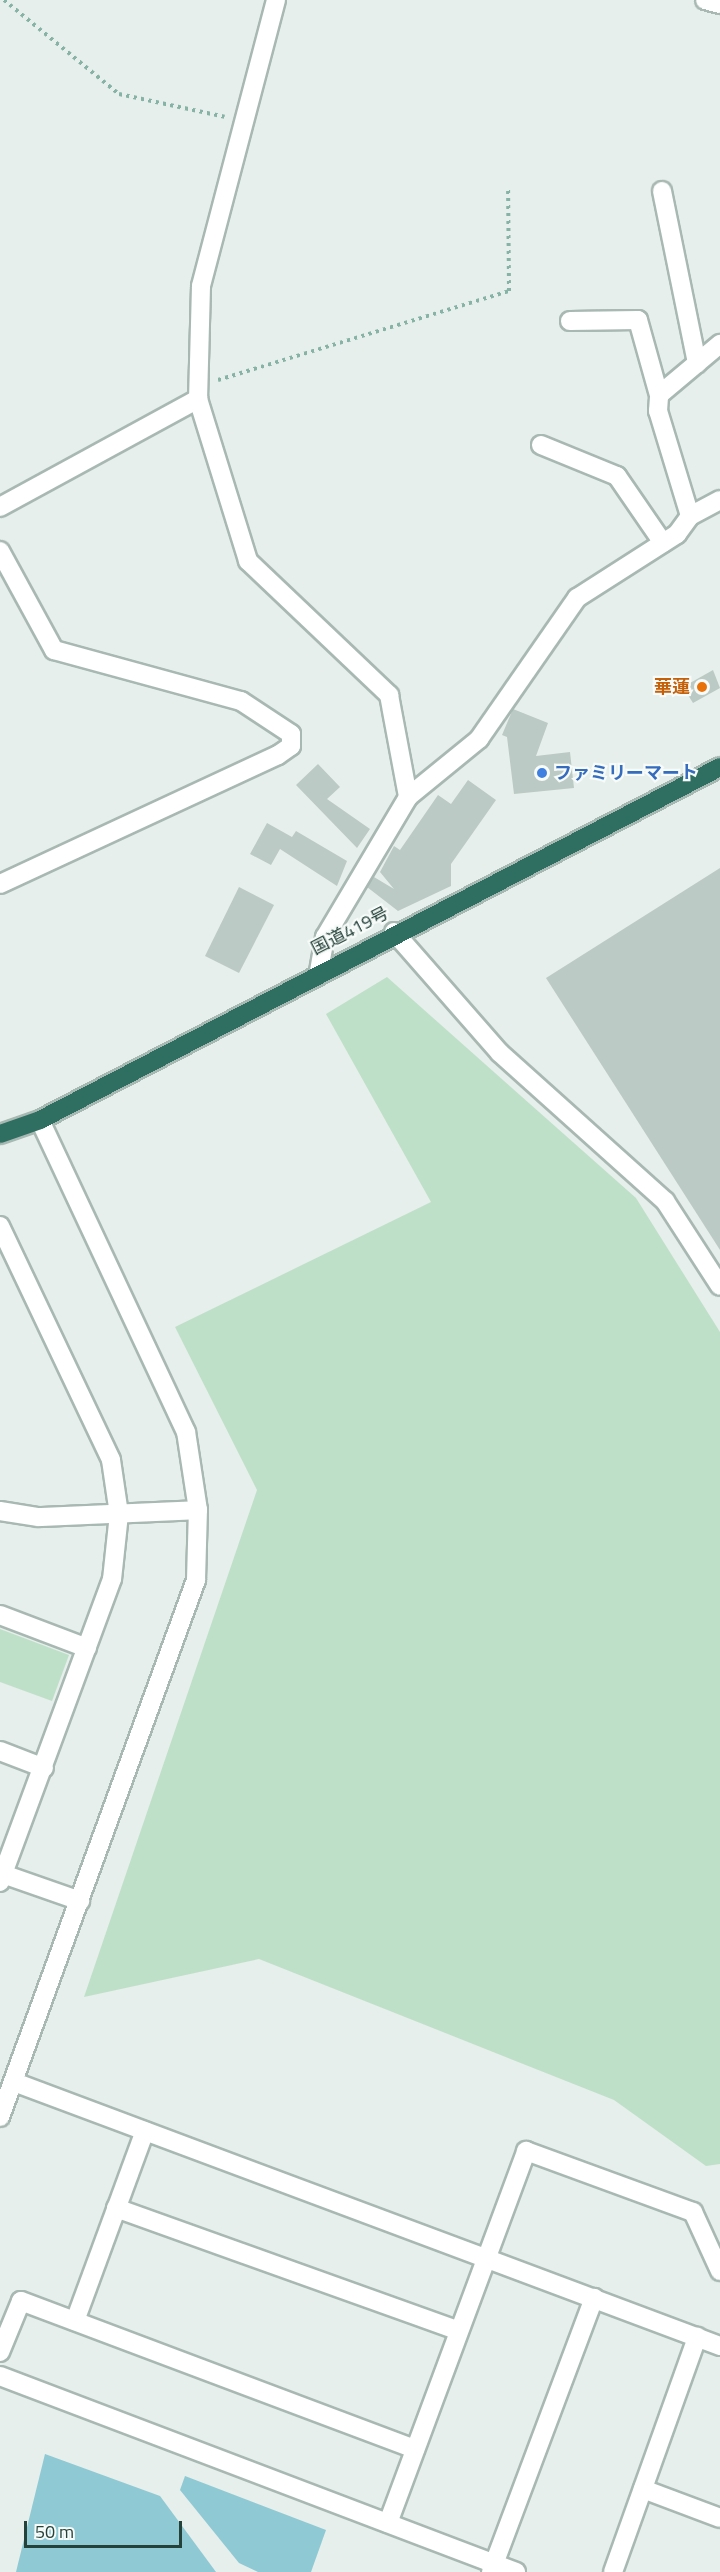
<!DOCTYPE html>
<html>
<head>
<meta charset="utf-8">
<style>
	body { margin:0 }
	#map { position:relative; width:720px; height:2572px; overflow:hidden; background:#e6efeb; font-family:"Titillium Web","Noto Sans JP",sans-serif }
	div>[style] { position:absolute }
	.green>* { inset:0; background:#bfe0c8 }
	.water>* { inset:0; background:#8ec9d4 }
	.building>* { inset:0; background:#bbcac4 }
	.path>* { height:4px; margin-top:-2px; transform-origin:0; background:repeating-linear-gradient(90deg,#86b3a5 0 3px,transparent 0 7.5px) }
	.roads { filter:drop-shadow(2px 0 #a8b8b2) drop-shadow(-2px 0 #a8b8b2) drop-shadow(0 2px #a8b8b2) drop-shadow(0 -2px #a8b8b2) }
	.minor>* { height:18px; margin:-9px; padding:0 9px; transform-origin:9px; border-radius:9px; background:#fff }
	.highway>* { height:18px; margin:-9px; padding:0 9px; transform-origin:9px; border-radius:9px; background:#2f6f62 }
	.dots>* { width:16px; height:16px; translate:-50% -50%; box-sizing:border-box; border:3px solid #f7fbf9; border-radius:50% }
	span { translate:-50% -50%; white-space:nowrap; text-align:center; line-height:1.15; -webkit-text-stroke:4.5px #f7fbf9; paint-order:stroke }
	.food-label { font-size:18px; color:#c56008; font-weight:700 }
	.right { translate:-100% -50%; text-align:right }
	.shop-label { font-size:18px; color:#366cbe; font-weight:700 }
	.left { translate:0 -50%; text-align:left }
	.street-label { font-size:18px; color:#24423a }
	.scale { position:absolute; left:24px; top:2521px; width:158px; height:27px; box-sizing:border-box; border:3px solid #24423a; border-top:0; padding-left:8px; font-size:18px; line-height:21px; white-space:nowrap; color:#24423a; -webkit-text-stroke:4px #f7fbf9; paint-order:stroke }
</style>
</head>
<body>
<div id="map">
	<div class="green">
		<i style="clip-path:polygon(387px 977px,636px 1198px,720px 1332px,720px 2164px,706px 2166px,614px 2100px,259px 1959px,84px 1997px,257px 1490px,175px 1327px,431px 1202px,326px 1014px)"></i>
		<i style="clip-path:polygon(0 1629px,69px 1655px,52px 1701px,0 1682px)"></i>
	</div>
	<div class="water">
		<i style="clip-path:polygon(45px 2454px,160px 2496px,216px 2572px,16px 2572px)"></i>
		<i style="clip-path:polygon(185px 2476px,326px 2530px,311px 2572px,258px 2572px,239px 2563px,180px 2490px)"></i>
	</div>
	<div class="building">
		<i style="clip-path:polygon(713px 670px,720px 688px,693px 703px,683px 687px)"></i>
		<i style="clip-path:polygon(513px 709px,548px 723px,536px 756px,570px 752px,574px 788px,514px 794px,507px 737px,502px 735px)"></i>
		<i style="clip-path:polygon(318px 764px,340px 787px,327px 799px,370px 829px,357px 848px,296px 785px)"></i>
		<i style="clip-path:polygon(468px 780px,496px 800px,451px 864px,451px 886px,398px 911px,367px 887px,374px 877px,394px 889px,380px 872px,394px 846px,400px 850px,438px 795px,451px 804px)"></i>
		<i style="clip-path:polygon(267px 823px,292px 837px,296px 831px,347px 861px,337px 886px,280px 849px,271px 865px,250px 854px)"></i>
		<i style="clip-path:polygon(720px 868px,720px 1250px,546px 978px)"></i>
		<i style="clip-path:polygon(239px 887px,274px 905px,239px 973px,205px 956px)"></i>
	</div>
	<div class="path">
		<i style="left:4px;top:0;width:149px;rotate:39.3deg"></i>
		<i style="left:119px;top:94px;width:108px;rotate:12.2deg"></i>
		<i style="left:218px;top:380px;width:304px;rotate:-17deg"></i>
		<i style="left:509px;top:291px;width:105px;rotate:-90.5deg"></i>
	</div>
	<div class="roads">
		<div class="minor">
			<i style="left:276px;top:0;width:296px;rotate:104.7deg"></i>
			<i style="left:201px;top:286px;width:113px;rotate:91.5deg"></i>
			<i style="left:198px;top:399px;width:170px;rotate:72.8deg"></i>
			<i style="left:248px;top:561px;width:195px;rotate:43.5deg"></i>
			<i style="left:389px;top:695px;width:104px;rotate:79.4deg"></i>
			<i style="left:705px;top:0;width:16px;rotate:15deg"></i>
			<i style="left:662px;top:191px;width:176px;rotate:78.5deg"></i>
			<i style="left:570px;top:321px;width:68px;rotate:-0.8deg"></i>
			<i style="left:638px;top:320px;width:78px;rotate:74.4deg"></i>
			<i style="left:541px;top:445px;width:82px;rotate:22.2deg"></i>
			<i style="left:617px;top:476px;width:81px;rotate:55.5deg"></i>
			<i style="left:0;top:507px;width:226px;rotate:-28.6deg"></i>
			<i style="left:690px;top:516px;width:34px;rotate:-28deg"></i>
			<i style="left:0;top:551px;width:113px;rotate:61.4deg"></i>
			<i style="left:54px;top:650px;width:194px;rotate:15.3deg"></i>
			<i style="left:241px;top:701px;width:60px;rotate:33.4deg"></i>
			<i style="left:291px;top:734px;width:12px;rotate:90deg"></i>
			<i style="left:291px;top:746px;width:16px;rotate:145deg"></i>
			<i style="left:278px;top:755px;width:306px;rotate:155.1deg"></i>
			<i style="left:394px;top:932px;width:161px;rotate:48.8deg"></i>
			<i style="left:500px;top:1053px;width:222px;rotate:41.9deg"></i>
			<i style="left:665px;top:1201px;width:101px;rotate:57.1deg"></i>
			<i style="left:319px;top:971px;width:35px;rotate:-80deg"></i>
			<i style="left:325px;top:937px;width:163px;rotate:-59.3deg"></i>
			<i style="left:408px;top:797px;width:92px;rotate:-39.2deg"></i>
			<i style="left:479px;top:739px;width:172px;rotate:-55.2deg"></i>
			<i style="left:577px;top:598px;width:119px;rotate:-32.6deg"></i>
			<i style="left:677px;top:534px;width:22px;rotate:-54deg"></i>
			<i style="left:690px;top:516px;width:110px;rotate:-106.9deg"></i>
			<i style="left:658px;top:411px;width:16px;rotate:-86deg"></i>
			<i style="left:659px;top:395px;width:80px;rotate:-39.9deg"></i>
			<i style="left:0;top:1226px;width:259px;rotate:64.6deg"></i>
			<i style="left:111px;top:1460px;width:55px;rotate:81.6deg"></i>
			<i style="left:119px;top:1514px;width:65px;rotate:96.1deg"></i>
			<i style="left:112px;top:1579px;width:323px;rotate:110.3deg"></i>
			<i style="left:0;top:1511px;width:39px;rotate:9deg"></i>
			<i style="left:39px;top:1517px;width:159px;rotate:-2.5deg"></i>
			<i style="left:0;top:1615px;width:93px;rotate:20.8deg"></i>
			<i style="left:0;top:1751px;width:47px;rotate:21.1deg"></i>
			<i style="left:0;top:1873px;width:85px;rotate:19.3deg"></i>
			<i style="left:14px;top:2082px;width:754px;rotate:20.5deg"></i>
			<i style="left:0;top:2117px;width:572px;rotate:-69.95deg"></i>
			<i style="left:196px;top:1580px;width:70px;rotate:-88.4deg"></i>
			<i style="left:198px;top:1510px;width:79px;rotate:-98.7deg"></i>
			<i style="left:186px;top:1432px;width:344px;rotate:-115.1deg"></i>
			<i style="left:116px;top:2208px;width:364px;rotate:19.7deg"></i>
			<i style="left:75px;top:2321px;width:202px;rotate:-69.8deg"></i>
			<i style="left:0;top:2352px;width:55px;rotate:-67.6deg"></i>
			<i style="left:21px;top:2301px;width:421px;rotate:20.6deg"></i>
			<i style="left:0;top:2376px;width:552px;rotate:20.8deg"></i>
			<i style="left:643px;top:2489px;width:82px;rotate:20.6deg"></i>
			<i style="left:388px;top:2523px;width:397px;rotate:-69.6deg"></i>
			<i style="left:526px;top:2151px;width:178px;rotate:20.1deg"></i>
			<i style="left:693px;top:2212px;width:65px;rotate:65.4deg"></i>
			<i style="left:491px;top:2572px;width:293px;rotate:-69.4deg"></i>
			<i style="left:613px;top:2572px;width:250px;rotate:-70.3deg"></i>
		</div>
		<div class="highway">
			<i style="left:0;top:1134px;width:42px;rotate:-19.3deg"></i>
			<i style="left:40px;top:1120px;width:766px;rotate:-27.43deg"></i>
		</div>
	</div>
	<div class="dots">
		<i style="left:702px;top:687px;background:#e8710a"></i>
		<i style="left:542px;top:773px;background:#3f7fe0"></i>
	</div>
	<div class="food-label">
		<span class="right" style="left:690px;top:687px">華蓮</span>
	</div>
	<div class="shop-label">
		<span class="left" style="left:554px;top:773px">ファミリーマート</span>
	</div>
	<div class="street-label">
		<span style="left:350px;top:931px;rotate:-27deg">国道419号</span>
	</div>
	<div class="scale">50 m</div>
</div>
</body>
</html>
